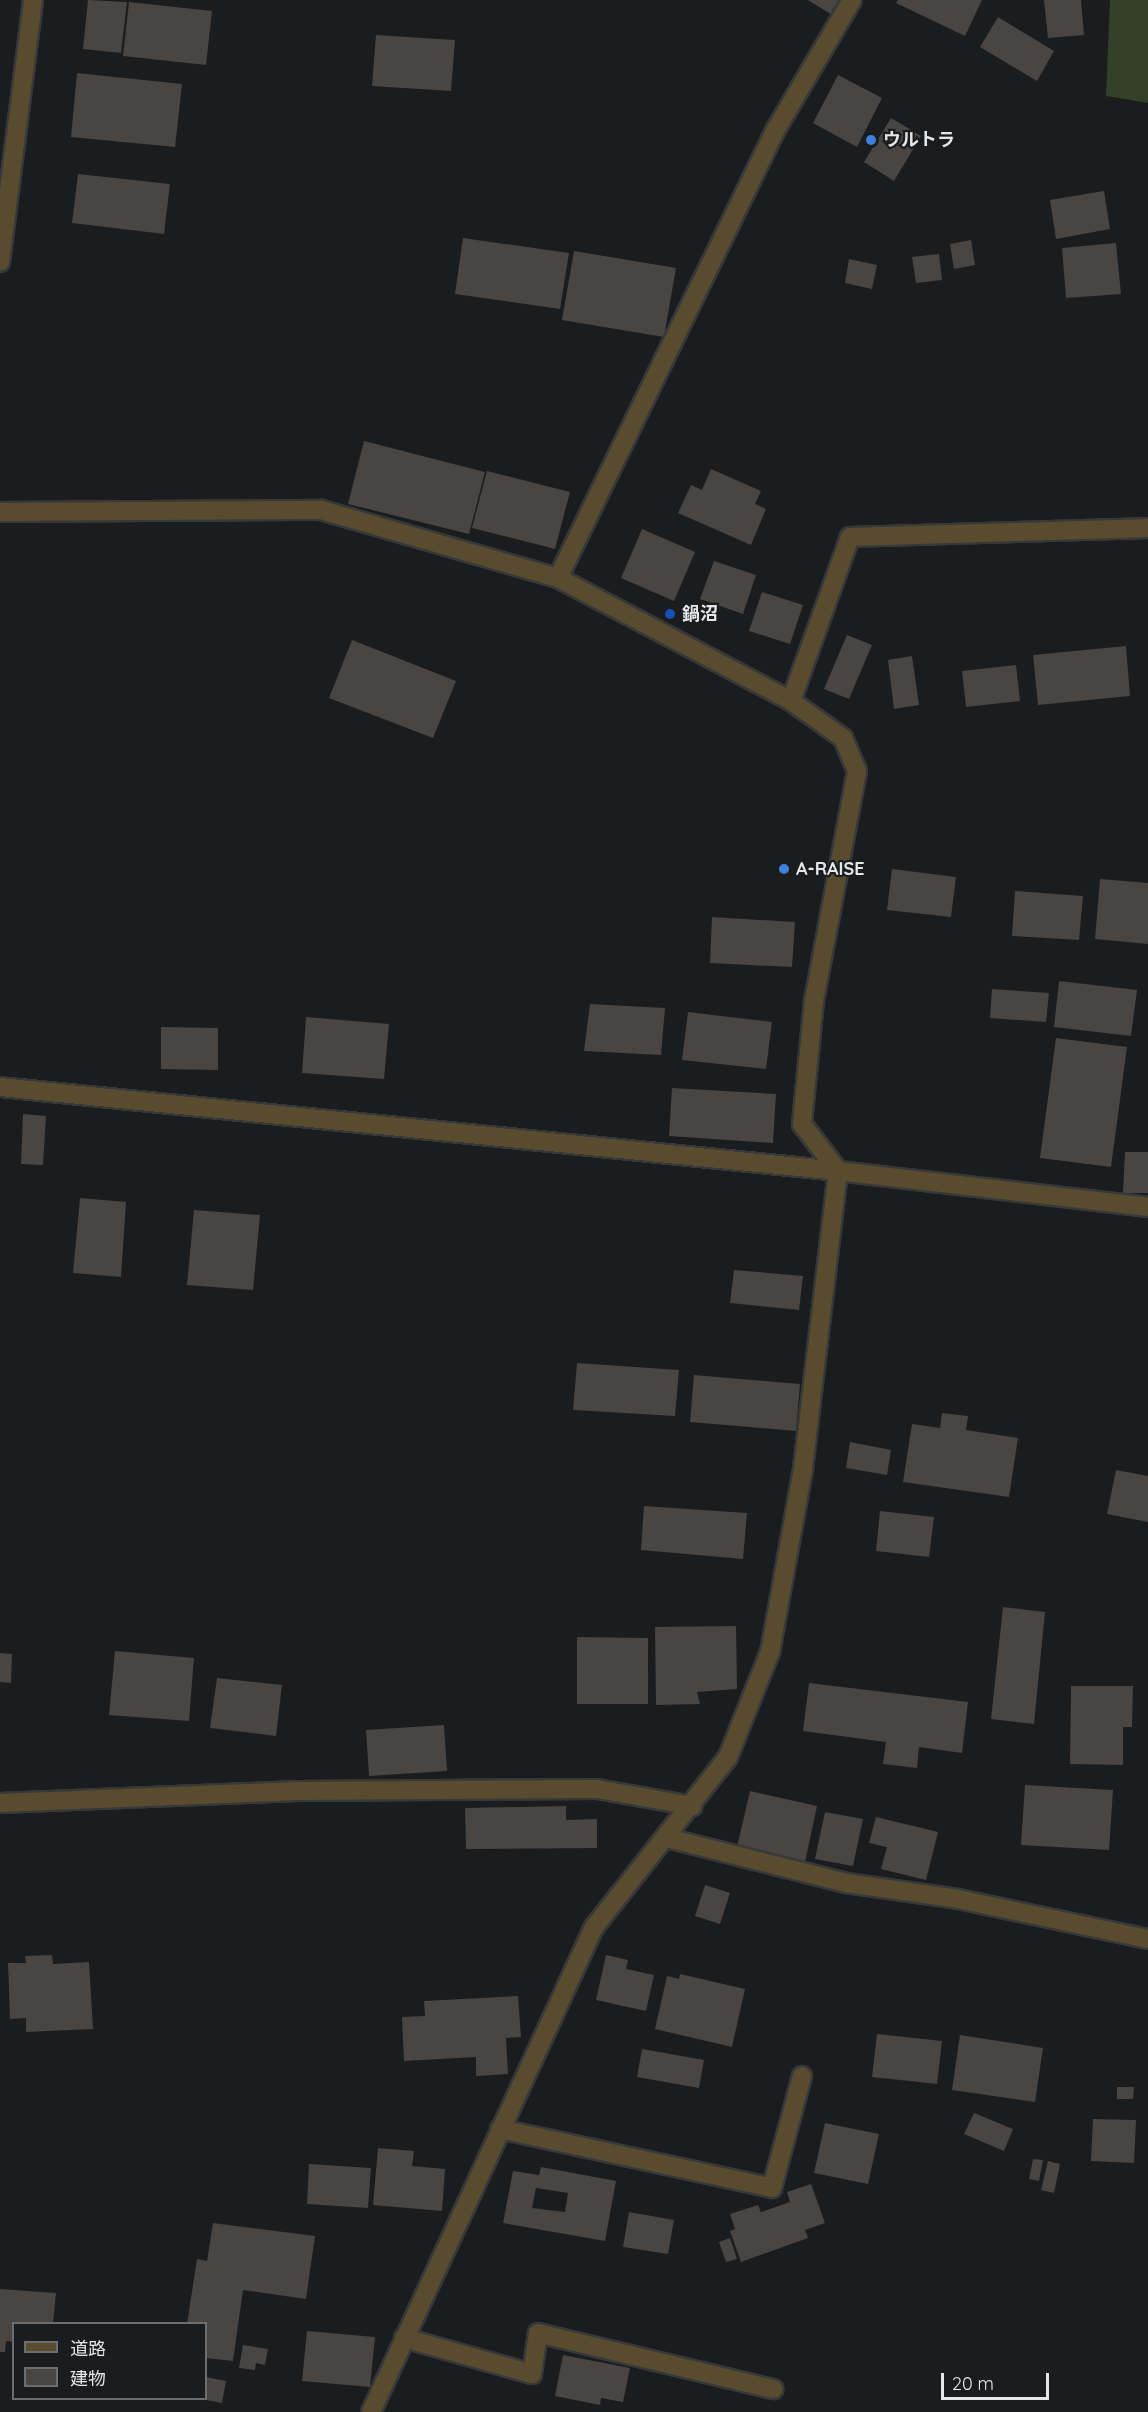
<!DOCTYPE html>
<html>
<head>
<meta charset="utf-8">
<style>
	body { margin:0 }
	#map { position:relative; width:1148px; height:2412px; overflow:hidden; background:#1a1c1e; font-family:Quicksand,"Noto Sans JP",sans-serif }
	div>[style] { position:absolute }
	.green>* { inset:0; background:#35402a }
	.building>* { inset:0; background:#484543 }
	.roads { filter:drop-shadow(2px 0 #36383a) drop-shadow(-2px 0 #36383a) drop-shadow(0 2px #36383a) drop-shadow(0 -2px #36383a) }
	.minor>* { height:18px; margin:-9px; padding:0 9px; transform-origin:9px; border-radius:9px; background:#594c2e }
	.dots>* { width:16px; height:16px; translate:-50% -50%; box-sizing:border-box; border:3px solid #1a1c1e; border-radius:50% }
	span { translate:-50% -50%; white-space:nowrap; text-align:center; line-height:1.15; -webkit-text-stroke:4.5px #1a1c1e; paint-order:stroke }
	.poi-label { font-size:18px; color:#e5e6e8; font-weight:700 }
	.left { translate:0 -50%; text-align:left }
	.legend { position:absolute; left:12px; top:2322px; width:195px; height:78px; box-sizing:border-box; background:#1a1c1e; border:2px solid #6b6d6f; margin:0; padding:8px 10px; list-style:none; font-size:18px; color:#e5e6e8 }
	.legend li { display:flex; align-items:center; gap:12px; height:30px }
	.legend b { width:30px; border:2px solid #6b6d6f }
	.scale { position:absolute; left:941px; top:2373px; width:108px; height:27px; box-sizing:border-box; border:3px solid #e5e6e8; border-top:0; padding-left:8px; font-size:18px; line-height:21px; white-space:nowrap; color:#e5e6e8; -webkit-text-stroke:4px #1a1c1e; paint-order:stroke }
</style>
</head>
<body>
<div id="map">
	<div class="green">
		<i style="clip-path:polygon(1110px 0,1148px 0,1148px 103px,1106px 96px)"></i>
	</div>
	<div class="building">
		<i style="clip-path:polygon(88px 0,127px 2px,121px 53px,83px 49px)"></i>
		<i style="clip-path:polygon(808px 0,848px 0,837px 18px)"></i>
		<i style="clip-path:polygon(898px 0,982px 0,965px 36px,896px 3px)"></i>
		<i style="clip-path:polygon(1044px 0,1081px 0,1084px 35px,1048px 38px)"></i>
		<i style="clip-path:polygon(129px 2px,212px 11px,206px 65px,123px 56px)"></i>
		<i style="clip-path:polygon(998px 17px,1054px 51px,1037px 81px,980px 47px)"></i>
		<i style="clip-path:polygon(376px 35px,455px 40px,451px 91px,372px 86px)"></i>
		<i style="clip-path:polygon(77px 73px,182px 84px,175px 147px,71px 137px)"></i>
		<i style="clip-path:polygon(838px 75px,882px 98px,857px 147px,813px 123px)"></i>
		<i style="clip-path:polygon(891px 118px,921px 136px,894px 181px,864px 162px)"></i>
		<i style="clip-path:polygon(78px 174px,170px 184px,164px 234px,72px 223px)"></i>
		<i style="clip-path:polygon(1104px 191px,1110px 229px,1056px 239px,1050px 200px)"></i>
		<i style="clip-path:polygon(463px 238px,569px 253px,560px 309px,455px 294px)"></i>
		<i style="clip-path:polygon(971px 240px,975px 265px,954px 269px,950px 244px)"></i>
		<i style="clip-path:polygon(1116px 243px,1121px 294px,1066px 298px,1062px 248px)"></i>
		<i style="clip-path:polygon(574px 251px,676px 268px,664px 337px,562px 320px)"></i>
		<i style="clip-path:polygon(939px 254px,942px 280px,916px 283px,912px 257px)"></i>
		<i style="clip-path:polygon(849px 259px,877px 265px,872px 289px,845px 283px)"></i>
		<i style="clip-path:polygon(364px 441px,485px 472px,469px 534px,348px 504px)"></i>
		<i style="clip-path:polygon(711px 469px,761px 491px,755px 504px,766px 509px,751px 545px,678px 513px,691px 485px,702px 490px)"></i>
		<i style="clip-path:polygon(487px 471px,570px 492px,555px 549px,472px 528px)"></i>
		<i style="clip-path:polygon(642px 529px,695px 552px,674px 601px,621px 578px)"></i>
		<i style="clip-path:polygon(714px 561px,756px 575px,743px 614px,700px 599px)"></i>
		<i style="clip-path:polygon(762px 592px,803px 605px,790px 644px,749px 631px)"></i>
		<i style="clip-path:polygon(847px 635px,872px 645px,849px 699px,824px 689px)"></i>
		<i style="clip-path:polygon(352px 640px,456px 681px,433px 738px,329px 698px)"></i>
		<i style="clip-path:polygon(1126px 646px,1130px 696px,1038px 705px,1033px 655px)"></i>
		<i style="clip-path:polygon(912px 656px,919px 705px,894px 709px,888px 660px)"></i>
		<i style="clip-path:polygon(1016px 665px,1020px 701px,966px 707px,962px 671px)"></i>
		<i style="clip-path:polygon(892px 869px,956px 877px,951px 917px,887px 910px)"></i>
		<i style="clip-path:polygon(1100px 879px,1148px 883px,1148px 944px,1095px 939px)"></i>
		<i style="clip-path:polygon(1015px 891px,1083px 896px,1079px 940px,1012px 936px)"></i>
		<i style="clip-path:polygon(712px 917px,795px 922px,792px 967px,710px 963px)"></i>
		<i style="clip-path:polygon(1059px 981px,1137px 990px,1131px 1036px,1054px 1027px)"></i>
		<i style="clip-path:polygon(992px 989px,1049px 993px,1046px 1022px,990px 1018px)"></i>
		<i style="clip-path:polygon(590px 1004px,665px 1008px,661px 1055px,584px 1051px)"></i>
		<i style="clip-path:polygon(688px 1012px,772px 1022px,766px 1069px,682px 1060px)"></i>
		<i style="clip-path:polygon(306px 1017px,389px 1024px,384px 1079px,302px 1073px)"></i>
		<i style="clip-path:polygon(161px 1027px,218px 1028px,218px 1070px,161px 1069px)"></i>
		<i style="clip-path:polygon(1056px 1038px,1127px 1047px,1111px 1167px,1040px 1158px)"></i>
		<i style="clip-path:polygon(672px 1088px,776px 1094px,773px 1143px,669px 1136px)"></i>
		<i style="clip-path:polygon(23px 1114px,46px 1116px,43px 1165px,21px 1164px)"></i>
		<i style="clip-path:polygon(1125px 1152px,1148px 1152px,1148px 1193px,1123px 1193px)"></i>
		<i style="clip-path:polygon(80px 1198px,126px 1202px,121px 1277px,73px 1273px)"></i>
		<i style="clip-path:polygon(194px 1210px,260px 1215px,253px 1290px,187px 1285px)"></i>
		<i style="clip-path:polygon(734px 1270px,803px 1276px,799px 1310px,730px 1303px)"></i>
		<i style="clip-path:polygon(577px 1363px,679px 1370px,675px 1416px,573px 1410px)"></i>
		<i style="clip-path:polygon(694px 1375px,800px 1384px,796px 1431px,690px 1422px)"></i>
		<i style="clip-path:polygon(942px 1413px,968px 1416px,966px 1430px,1018px 1438px,1009px 1497px,903px 1482px,912px 1424px,940px 1428px)"></i>
		<i style="clip-path:polygon(850px 1442px,891px 1450px,887px 1475px,846px 1468px)"></i>
		<i style="clip-path:polygon(1116px 1470px,1148px 1476px,1148px 1522px,1107px 1514px)"></i>
		<i style="clip-path:polygon(644px 1506px,747px 1513px,743px 1559px,641px 1550px)"></i>
		<i style="clip-path:polygon(880px 1511px,934px 1517px,929px 1557px,876px 1551px)"></i>
		<i style="clip-path:polygon(1003px 1607px,1045px 1612px,1034px 1724px,991px 1719px)"></i>
		<i style="clip-path:polygon(736px 1626px,737px 1689px,697px 1692px,700px 1704px,656px 1705px,655px 1627px)"></i>
		<i style="clip-path:polygon(577px 1637px,648px 1638px,648px 1704px,577px 1704px)"></i>
		<i style="clip-path:polygon(115px 1651px,194px 1658px,189px 1721px,109px 1715px)"></i>
		<i style="clip-path:polygon(0 1653px,12px 1654px,11px 1683px,0 1682px)"></i>
		<i style="clip-path:polygon(217px 1678px,282px 1685px,276px 1736px,210px 1728px)"></i>
		<i style="clip-path:polygon(809px 1683px,968px 1702px,962px 1753px,919px 1747px,917px 1768px,883px 1764px,886px 1742px,803px 1731px)"></i>
		<i style="clip-path:polygon(1071px 1686px,1133px 1686px,1132px 1727px,1123px 1727px,1123px 1765px,1070px 1764px)"></i>
		<i style="clip-path:polygon(444px 1725px,447px 1771px,369px 1776px,366px 1730px)"></i>
		<i style="clip-path:polygon(1025px 1785px,1113px 1790px,1109px 1850px,1021px 1845px)"></i>
		<i style="clip-path:polygon(750px 1791px,817px 1806px,805px 1862px,737px 1847px)"></i>
		<i style="clip-path:polygon(566px 1806px,566px 1820px,597px 1819px,597px 1848px,466px 1849px,465px 1808px)"></i>
		<i style="clip-path:polygon(825px 1812px,863px 1819px,853px 1866px,815px 1859px)"></i>
		<i style="clip-path:polygon(876px 1817px,938px 1832px,926px 1880px,881px 1869px,887px 1847px,869px 1843px)"></i>
		<i style="clip-path:polygon(705px 1885px,730px 1893px,720px 1924px,695px 1916px)"></i>
		<i style="clip-path:polygon(52px 1955px,53px 1964px,89px 1962px,93px 2029px,26px 2032px,26px 2018px,10px 2019px,8px 1963px,26px 1963px,25px 1956px)"></i>
		<i style="clip-path:polygon(606px 1955px,628px 1960px,626px 1969px,654px 1975px,646px 2011px,596px 2000px)"></i>
		<i style="clip-path:polygon(680px 1974px,745px 1989px,732px 2047px,655px 2029px,667px 1976px,679px 1979px)"></i>
		<i style="clip-path:polygon(518px 1996px,521px 2037px,506px 2038px,508px 2074px,476px 2076px,476px 2057px,404px 2061px,402px 2017px,425px 2016px,424px 2001px)"></i>
		<i style="clip-path:polygon(877px 2034px,942px 2041px,937px 2084px,872px 2077px)"></i>
		<i style="clip-path:polygon(960px 2035px,1043px 2048px,1035px 2102px,952px 2090px)"></i>
		<i style="clip-path:polygon(642px 2049px,704px 2060px,699px 2088px,637px 2077px)"></i>
		<i style="clip-path:polygon(1117px 2087px,1134px 2087px,1133px 2099px,1117px 2099px)"></i>
		<i style="clip-path:polygon(974px 2113px,1013px 2129px,1004px 2151px,964px 2134px)"></i>
		<i style="clip-path:polygon(1093px 2119px,1136px 2120px,1134px 2163px,1091px 2161px)"></i>
		<i style="clip-path:polygon(825px 2123px,879px 2134px,868px 2184px,814px 2173px)"></i>
		<i style="clip-path:polygon(378px 2148px,414px 2151px,412px 2166px,445px 2169px,442px 2211px,373px 2205px)"></i>
		<i style="clip-path:polygon(1033px 2159px,1043px 2160px,1039px 2181px,1029px 2179px)"></i>
		<i style="clip-path:polygon(1048px 2161px,1060px 2164px,1054px 2193px,1041px 2190px)"></i>
		<i style="clip-path:polygon(309px 2164px,371px 2168px,368px 2208px,307px 2204px)"></i>
		<i style="clip-path:polygon(evenodd,541px 2167px,616px 2181px,605px 2241px,503px 2223px,513px 2171px,539px 2175px,541px 2167px,536px 2188px,568px 2193px,565px 2212px,532px 2208px,536px 2188px)"></i>
		<i style="clip-path:polygon(811px 2184px,825px 2223px,805px 2230px,808px 2238px,741px 2262px,730px 2231px,735px 2229px,730px 2214px,758px 2205px,761px 2212px,790px 2202px,787px 2192px)"></i>
		<i style="clip-path:polygon(629px 2212px,674px 2220px,668px 2254px,623px 2247px)"></i>
		<i style="clip-path:polygon(213px 2223px,315px 2236px,306px 2299px,243px 2290px,233px 2361px,206px 2358px,206px 2324px,187px 2324px,197px 2259px,207px 2261px)"></i>
		<i style="clip-path:polygon(730px 2238px,737px 2259px,726px 2262px,719px 2242px)"></i>
		<i style="clip-path:polygon(0 2289px,56px 2293px,53px 2324px,14px 2324px,14px 2342px,6px 2341px,5px 2352px,0 2352px)"></i>
		<i style="clip-path:polygon(307px 2331px,375px 2337px,370px 2387px,302px 2381px)"></i>
		<i style="clip-path:polygon(243px 2345px,268px 2349px,265px 2365px,256px 2363px,255px 2370px,239px 2368px)"></i>
		<i style="clip-path:polygon(563px 2355px,630px 2368px,623px 2402px,601px 2398px,600px 2405px,555px 2396px)"></i>
		<i style="clip-path:polygon(206px 2377px,226px 2381px,222px 2403px,206px 2400px)"></i>
	</div>
	<div class="roads">
		<div class="minor">
			<i style="left:0;top:262px;width:264px;rotate:-82.8deg"></i>
			<i style="left:0;top:512px;width:321px;rotate:-0.4deg"></i>
			<i style="left:321px;top:510px;width:247px;rotate:16deg"></i>
			<i style="left:558px;top:578px;width:263px;rotate:27.8deg"></i>
			<i style="left:791px;top:701px;width:64px;rotate:35.4deg"></i>
			<i style="left:843px;top:738px;width:36px;rotate:67deg"></i>
			<i style="left:857px;top:771px;width:234px;rotate:100.6deg"></i>
			<i style="left:814px;top:1001px;width:124px;rotate:95.6deg"></i>
			<i style="left:802px;top:1124px;width:59px;rotate:52.5deg"></i>
			<i style="left:838px;top:1171px;width:312px;rotate:6.6deg"></i>
			<i style="left:558px;top:578px;width:497px;rotate:-64.1deg"></i>
			<i style="left:775px;top:131px;width:152px;rotate:-59.6deg"></i>
			<i style="left:791px;top:701px;width:174px;rotate:-70.2deg"></i>
			<i style="left:850px;top:537px;width:298px;rotate:-1.7deg"></i>
			<i style="left:0;top:1087px;width:842px;rotate:5.72deg"></i>
			<i style="left:838px;top:1171px;width:300px;rotate:96.7deg"></i>
			<i style="left:803px;top:1469px;width:186px;rotate:100.2deg"></i>
			<i style="left:770px;top:1652px;width:113px;rotate:111.8deg"></i>
			<i style="left:728px;top:1757px;width:216px;rotate:128.2deg"></i>
			<i style="left:594px;top:1927px;width:534px;rotate:114.69deg"></i>
			<i style="left:0;top:1803px;width:298px;rotate:-2.3deg"></i>
			<i style="left:298px;top:1791px;width:299px;rotate:-0.4deg"></i>
			<i style="left:597px;top:1789px;width:97px;rotate:10.1deg"></i>
			<i style="left:667px;top:1838px;width:185px;rotate:14.1deg"></i>
			<i style="left:846px;top:1883px;width:113px;rotate:8.1deg"></i>
			<i style="left:958px;top:1899px;width:194px;rotate:11.9deg"></i>
			<i style="left:500px;top:2129px;width:278px;rotate:12.2deg"></i>
			<i style="left:772px;top:2188px;width:116px;rotate:-75deg"></i>
			<i style="left:404px;top:2338px;width:133px;rotate:15.7deg"></i>
			<i style="left:532px;top:2374px;width:41px;rotate:-81.7deg"></i>
			<i style="left:538px;top:2333px;width:242px;rotate:13.4deg"></i>
		</div>
	</div>
	<div class="dots">
		<i style="left:871px;top:140px;background:#3f7fe0"></i>
		<i style="left:670px;top:614px;background:#1a4fb4"></i>
		<i style="left:784px;top:869px;background:#3f7fe0"></i>
	</div>
	<div class="poi-label">
		<span class="left" style="left:883px;top:140px">ウルトラ</span>
		<span class="left" style="left:682px;top:614px">鍋沼</span>
		<span class="left" style="left:796px;top:869px">A-RAISE</span>
	</div>
	<ul class="legend">
	<li><b style="height:8px;background:#594c2e"></b>道路</li>
	<li><b style="height:16px;background:#484543"></b>建物</li>
	</ul>
	<div class="scale">20 m</div>
</div>
</body>
</html>
